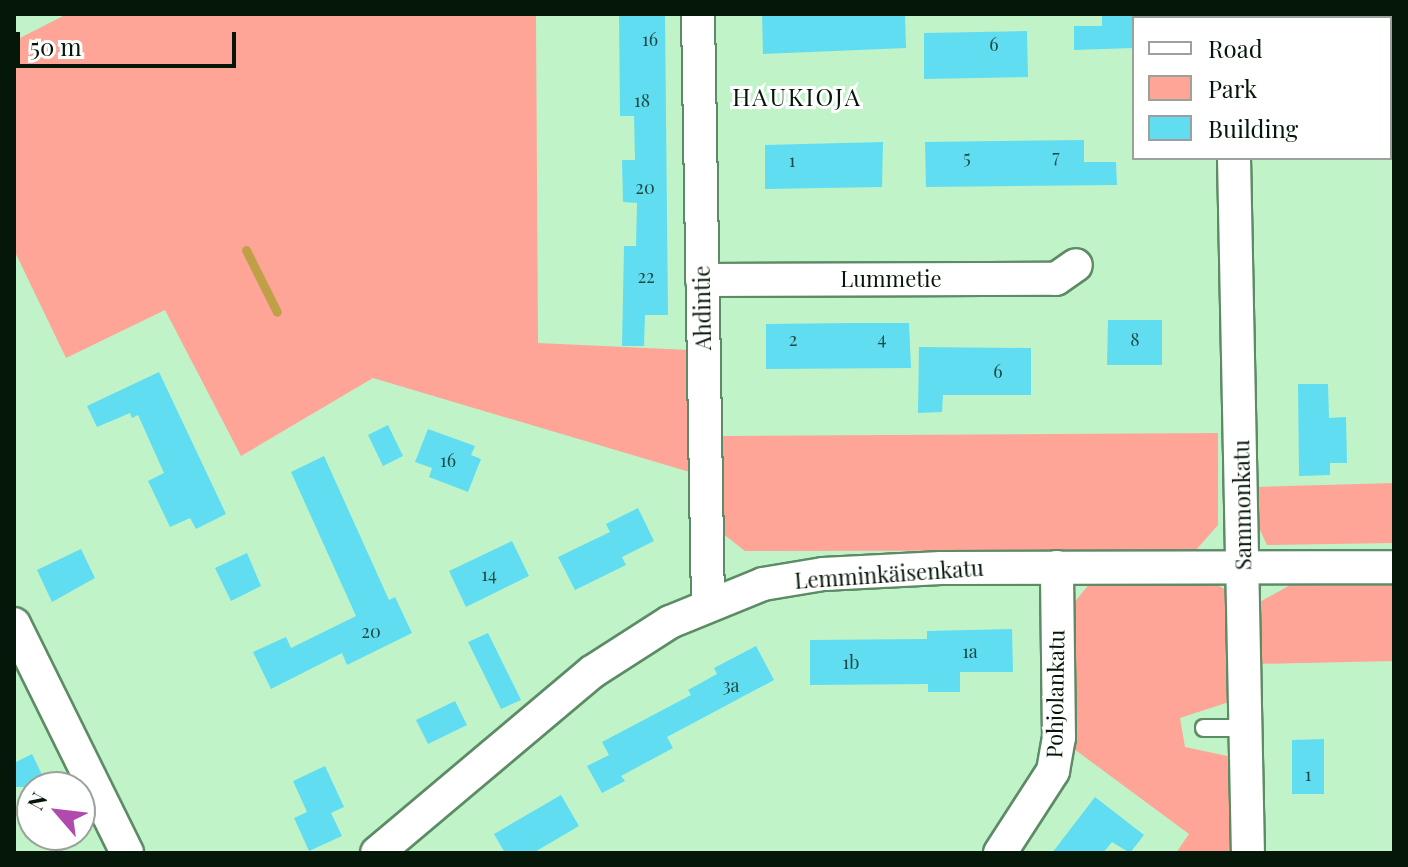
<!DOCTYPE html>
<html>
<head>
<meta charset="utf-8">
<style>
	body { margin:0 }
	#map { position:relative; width:1408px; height:867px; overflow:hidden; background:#c1f3c9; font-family:"Playfair Display",serif }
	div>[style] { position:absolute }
	.green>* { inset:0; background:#fea597 }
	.stream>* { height:9px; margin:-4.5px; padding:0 4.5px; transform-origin:4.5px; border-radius:4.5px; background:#c0a047 }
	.building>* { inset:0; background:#60ddf1 }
	.roads { filter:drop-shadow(2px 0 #5d8b65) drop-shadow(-2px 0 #5d8b65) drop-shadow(0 2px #5d8b65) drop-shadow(0 -2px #5d8b65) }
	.service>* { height:16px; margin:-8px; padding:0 8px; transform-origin:8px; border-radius:8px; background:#fff }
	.minor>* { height:32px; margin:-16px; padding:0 16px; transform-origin:16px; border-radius:16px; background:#fff }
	span { translate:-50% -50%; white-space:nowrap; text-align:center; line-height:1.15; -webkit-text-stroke:6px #fff; paint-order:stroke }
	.number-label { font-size:18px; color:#1c4842 }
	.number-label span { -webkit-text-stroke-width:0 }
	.street-label { font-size:22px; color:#051708 }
	.neighbourhood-label { font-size:24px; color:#051708; letter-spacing:2px }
	.frame { position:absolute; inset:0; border:16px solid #051708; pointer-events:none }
	.legend { position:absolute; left:1132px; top:16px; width:260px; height:144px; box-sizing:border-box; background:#fff; border:2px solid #9ba29c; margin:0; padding:10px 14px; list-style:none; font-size:24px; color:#051708 }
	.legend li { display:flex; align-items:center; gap:16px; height:40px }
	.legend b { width:40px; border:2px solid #9ba29c }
	.north { position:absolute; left:16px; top:771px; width:80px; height:80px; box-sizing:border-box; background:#fff; border:2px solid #9ba29c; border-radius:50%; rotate:298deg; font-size:22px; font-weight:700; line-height:32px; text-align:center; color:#051708 }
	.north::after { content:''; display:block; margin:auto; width:28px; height:36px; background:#b14aad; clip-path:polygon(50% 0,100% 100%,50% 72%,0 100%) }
	.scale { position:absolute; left:16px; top:32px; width:220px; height:36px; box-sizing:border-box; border:4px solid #051708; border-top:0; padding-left:10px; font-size:24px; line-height:28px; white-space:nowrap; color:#051708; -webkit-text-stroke:6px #fff; paint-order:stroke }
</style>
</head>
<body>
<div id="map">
	<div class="green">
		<i style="clip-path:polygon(67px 14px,536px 14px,538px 343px,690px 350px,693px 473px,373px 378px,241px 456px,165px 310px,66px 358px,14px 250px,14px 41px)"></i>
		<i style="clip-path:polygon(1218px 433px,1218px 525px,1196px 550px,745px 551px,722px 533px,722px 436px)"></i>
		<i style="clip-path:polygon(1394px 483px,1394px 543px,1267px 545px,1253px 515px,1252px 487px)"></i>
		<i style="clip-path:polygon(1207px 579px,1228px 591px,1232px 701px,1180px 718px,1185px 747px,1232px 757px,1235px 853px,1176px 853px,1189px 834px,1074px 749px,1073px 604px,1091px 582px)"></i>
		<i style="clip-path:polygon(1292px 584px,1394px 585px,1394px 661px,1254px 664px,1256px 604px)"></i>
	</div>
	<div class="stream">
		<i style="left:246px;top:250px;width:69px;rotate:63.4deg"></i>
	</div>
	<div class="building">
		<i style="clip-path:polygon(619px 14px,665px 14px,668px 315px,645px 315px,644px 346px,622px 346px,624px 246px,636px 246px,637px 203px,623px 202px,622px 160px,635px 160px,634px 116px,620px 116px)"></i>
		<i style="clip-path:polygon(762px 14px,905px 14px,906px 48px,763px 54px)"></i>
		<i style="clip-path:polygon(1102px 14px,1134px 14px,1134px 48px,1074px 50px,1074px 26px,1102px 26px)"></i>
		<i style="clip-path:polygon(1027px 31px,1028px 77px,924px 79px,924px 33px)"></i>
		<i style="clip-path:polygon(1084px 140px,1084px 162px,1116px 162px,1117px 185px,926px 187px,925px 142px)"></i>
		<i style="clip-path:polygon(883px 142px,882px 187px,765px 189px,765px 145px)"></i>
		<i style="clip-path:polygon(1108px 320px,1162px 320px,1162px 365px,1107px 365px)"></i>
		<i style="clip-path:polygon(854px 323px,909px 323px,911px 368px,766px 369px,766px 324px)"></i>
		<i style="clip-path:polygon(919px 347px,1031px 348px,1031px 395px,943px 395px,942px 412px,918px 413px)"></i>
		<i style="clip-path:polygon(159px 372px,226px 514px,196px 529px,190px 518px,170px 527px,148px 481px,164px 473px,138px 415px,132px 418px,130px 413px,97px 427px,87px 406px)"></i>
		<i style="clip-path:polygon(1298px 384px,1328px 384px,1329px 418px,1346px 417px,1347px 463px,1330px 463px,1330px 475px,1299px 476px)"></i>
		<i style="clip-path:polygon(388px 425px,403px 456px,383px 466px,368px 435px)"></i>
		<i style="clip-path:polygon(428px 429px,475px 446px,471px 455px,481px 459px,468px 492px,429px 477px,432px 468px,415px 462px)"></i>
		<i style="clip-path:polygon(324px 456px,389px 600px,395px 597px,412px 633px,347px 665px,342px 653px,271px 689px,253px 652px,286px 637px,291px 648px,356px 616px,291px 472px)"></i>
		<i style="clip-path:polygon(638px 508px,654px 541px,622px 557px,626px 565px,575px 590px,558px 557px,610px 532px,606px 524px)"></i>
		<i style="clip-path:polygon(512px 541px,529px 576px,466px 607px,449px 571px)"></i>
		<i style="clip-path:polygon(81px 549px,95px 578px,52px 602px,37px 570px)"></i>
		<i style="clip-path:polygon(247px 553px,261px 586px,231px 601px,215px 568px)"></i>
		<i style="clip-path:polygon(1012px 629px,1013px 672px,960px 672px,960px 692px,928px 692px,928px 684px,810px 685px,810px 640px,927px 639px,927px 631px)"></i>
		<i style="clip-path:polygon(488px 633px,521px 700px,501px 709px,468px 642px)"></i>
		<i style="clip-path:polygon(756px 646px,774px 680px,667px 737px,673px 748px,621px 776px,625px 781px,602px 793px,587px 766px,609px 755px,602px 742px,691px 695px,688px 690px,717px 674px,714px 668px)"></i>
		<i style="clip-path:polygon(455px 701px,467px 725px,428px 744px,416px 720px)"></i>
		<i style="clip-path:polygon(1324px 739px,1324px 794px,1292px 794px,1292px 740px)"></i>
		<i style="clip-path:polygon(32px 754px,48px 787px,14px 787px,14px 763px)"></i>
		<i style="clip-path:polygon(325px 766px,344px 807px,331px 813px,342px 836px,309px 851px,294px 818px,307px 812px,293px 781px)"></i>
		<i style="clip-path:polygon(561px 795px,579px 826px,533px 853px,505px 853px,494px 834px)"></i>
		<i style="clip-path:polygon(1095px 797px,1144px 835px,1130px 853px,1112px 842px,1103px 853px,1052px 853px)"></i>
	</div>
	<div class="roads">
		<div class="service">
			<i style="left:1204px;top:728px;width:41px"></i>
		</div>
		<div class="minor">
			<i style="left:698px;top:14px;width:589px;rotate:89.03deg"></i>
			<i style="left:1231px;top:14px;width:4px;rotate:90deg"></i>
			<i style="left:1234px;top:158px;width:695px;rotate:88.85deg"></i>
			<i style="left:702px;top:280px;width:354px;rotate:-0.2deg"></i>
			<i style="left:1056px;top:279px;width:24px;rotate:-35deg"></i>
			<i style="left:14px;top:624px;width:255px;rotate:63.7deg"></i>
			<i style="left:377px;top:853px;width:281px;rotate:-40.1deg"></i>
			<i style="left:592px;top:672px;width:93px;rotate:-32.7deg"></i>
			<i style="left:670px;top:622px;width:100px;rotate:-22.2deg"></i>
			<i style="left:763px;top:584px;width:61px;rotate:-9.5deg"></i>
			<i style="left:823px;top:574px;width:118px;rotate:-2.9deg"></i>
			<i style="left:941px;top:568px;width:453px;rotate:-0.1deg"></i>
			<i style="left:1000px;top:853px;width:98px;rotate:-57.1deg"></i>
			<i style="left:1053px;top:771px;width:34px;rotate:-80deg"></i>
			<i style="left:1059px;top:738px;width:171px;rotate:-90.7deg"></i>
		</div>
	</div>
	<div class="number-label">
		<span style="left:650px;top:39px">16</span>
		<span style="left:994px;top:44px">6</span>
		<span style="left:642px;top:100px">18</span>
		<span style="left:1056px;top:156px">7</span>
		<span style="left:967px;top:157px">5</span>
		<span style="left:792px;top:160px">1</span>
		<span style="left:645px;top:187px">20</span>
		<span style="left:646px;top:276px">22</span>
		<span style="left:882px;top:338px">4</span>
		<span style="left:793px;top:339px">2</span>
		<span style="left:1135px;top:339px">8</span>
		<span style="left:998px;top:371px">6</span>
		<span style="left:448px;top:460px">16</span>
		<span style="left:489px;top:574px">14</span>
		<span style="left:371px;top:631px">20</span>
		<span style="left:970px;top:651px">1a</span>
		<span style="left:851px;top:662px">1b</span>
		<span style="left:731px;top:685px">3a</span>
		<span style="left:1308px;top:774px">1</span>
	</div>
	<div class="street-label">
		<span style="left:891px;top:279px">Lummetie</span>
		<span style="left:702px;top:308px;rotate:-91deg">Ahdintie</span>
		<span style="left:1242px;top:505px;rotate:-91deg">Sammonkatu</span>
		<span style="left:889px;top:574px;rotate:-4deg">Lemminkäisenkatu</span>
		<span style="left:1055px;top:694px;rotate:-89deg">Pohjolankatu</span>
	</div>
	<div class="neighbourhood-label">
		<span style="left:797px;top:97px">HAUKIOJA</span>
	</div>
	<div class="frame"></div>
	<ul class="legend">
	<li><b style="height:10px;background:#fff"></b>Road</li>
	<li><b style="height:22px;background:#fea597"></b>Park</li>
	<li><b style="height:22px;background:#60ddf1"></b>Building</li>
	</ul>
	<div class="north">N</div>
	<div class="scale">50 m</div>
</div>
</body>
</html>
